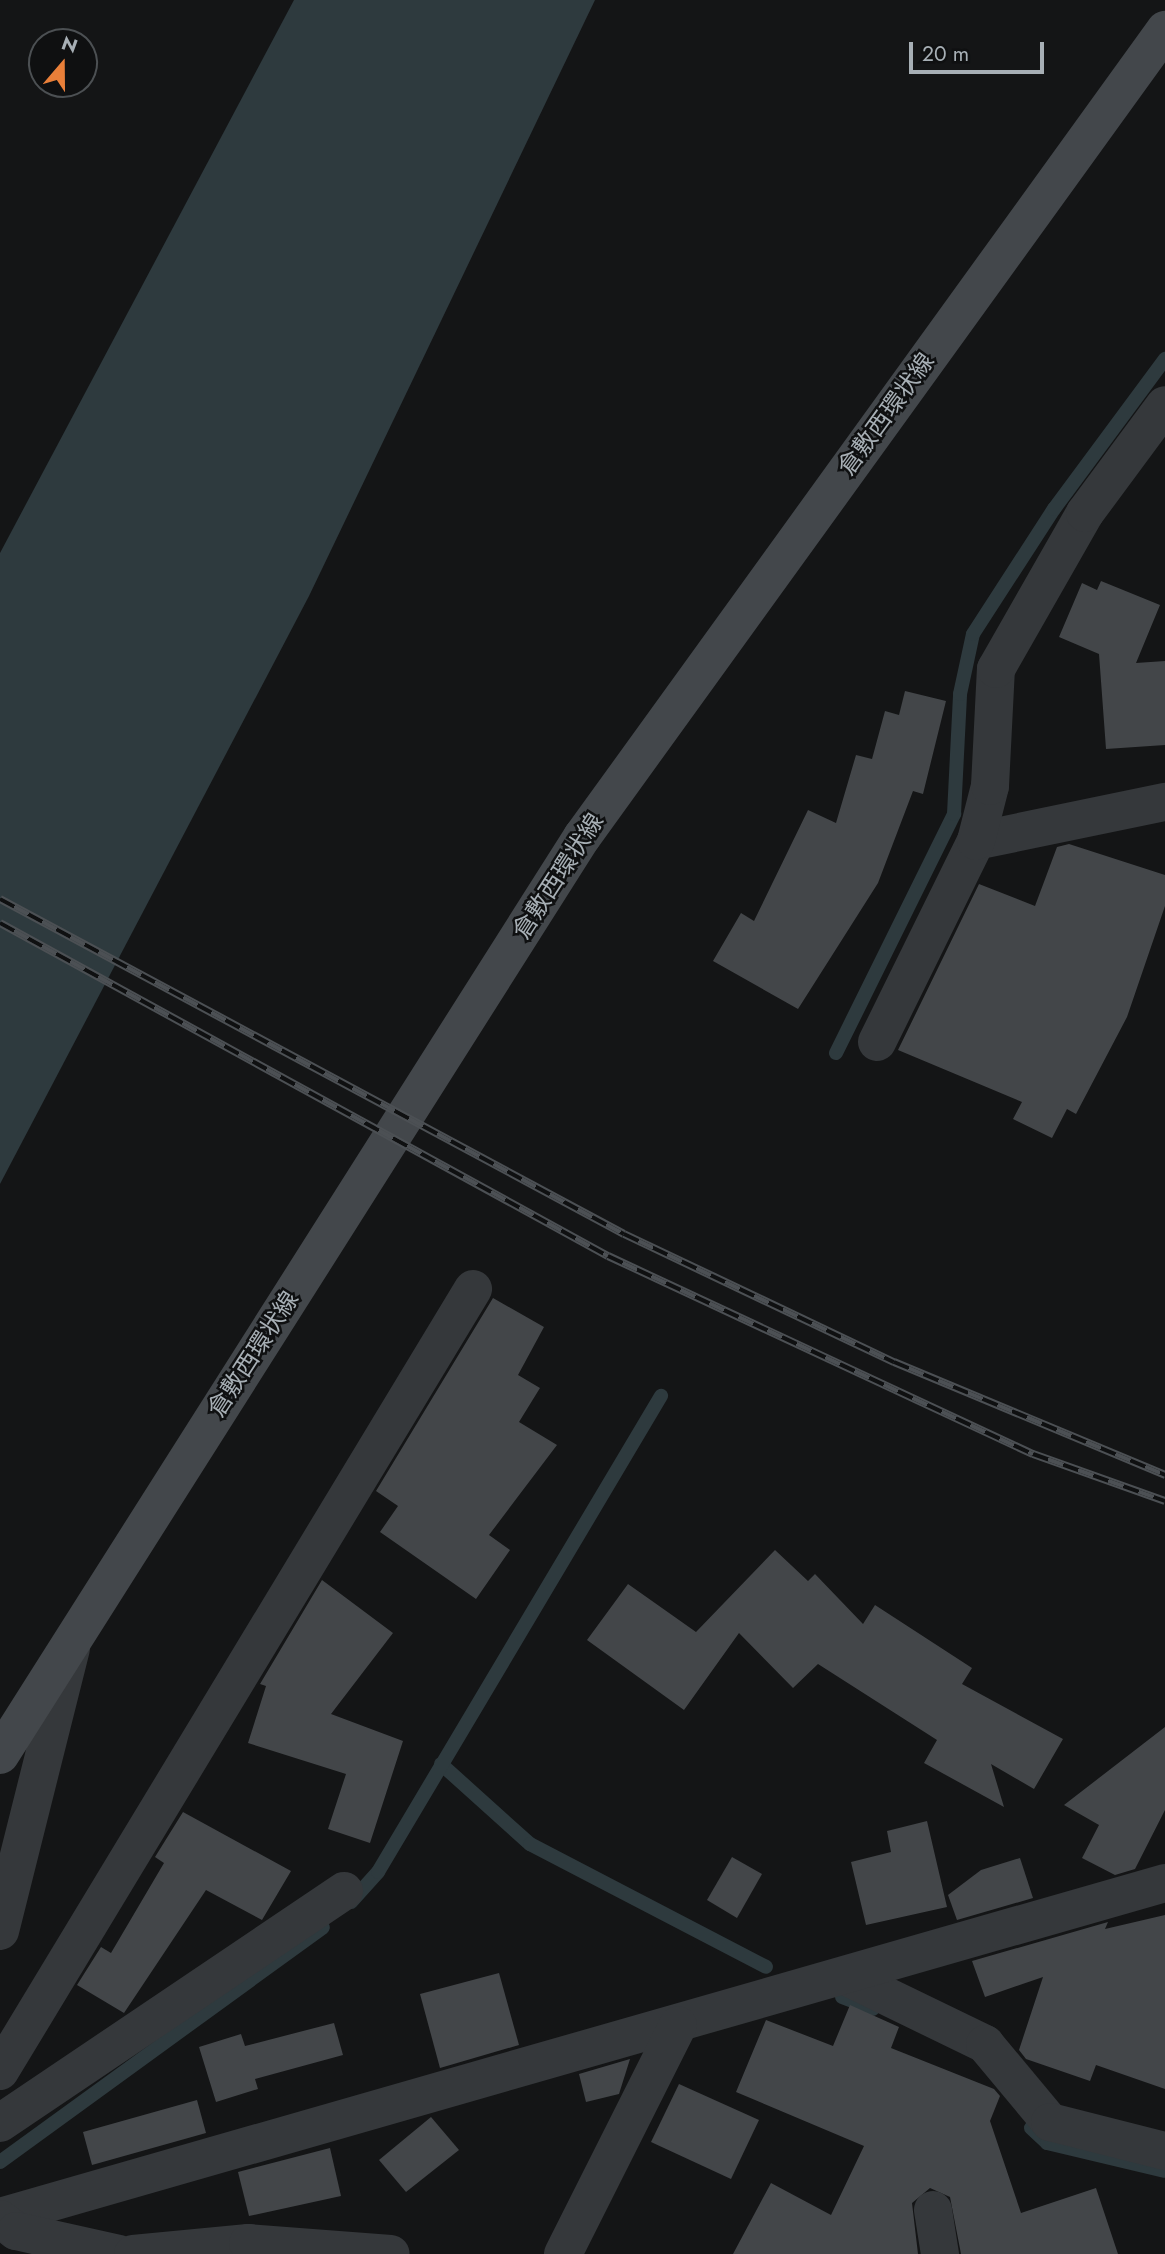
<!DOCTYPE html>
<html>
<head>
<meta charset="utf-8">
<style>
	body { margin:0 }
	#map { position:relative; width:1165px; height:2254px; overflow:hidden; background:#141516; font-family:Jost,"Noto Sans JP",sans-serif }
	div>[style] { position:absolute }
	.water>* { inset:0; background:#2e3a3e }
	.stream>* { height:14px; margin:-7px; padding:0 7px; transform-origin:7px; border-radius:7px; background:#2e3a3e }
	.building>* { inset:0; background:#434649 }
	.street>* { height:38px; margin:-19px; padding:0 19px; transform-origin:19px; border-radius:19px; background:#35383b }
	.secondary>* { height:38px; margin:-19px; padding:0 19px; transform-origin:19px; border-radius:19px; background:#43474b }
	.rail>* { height:8px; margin-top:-4px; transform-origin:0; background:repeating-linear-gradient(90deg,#0f1011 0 16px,#4c5054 0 32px); box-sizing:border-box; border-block:2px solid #4c5054 }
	span { translate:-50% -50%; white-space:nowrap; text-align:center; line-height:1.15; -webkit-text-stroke:5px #0f1011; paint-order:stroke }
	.street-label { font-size:24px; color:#a7afb5 }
	.north { position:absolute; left:28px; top:28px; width:70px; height:70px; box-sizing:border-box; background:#0f1011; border:2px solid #4c5053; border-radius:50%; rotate:20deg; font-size:19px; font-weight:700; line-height:28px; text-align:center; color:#a7afb5 }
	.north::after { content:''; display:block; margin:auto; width:24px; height:32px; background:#e97f39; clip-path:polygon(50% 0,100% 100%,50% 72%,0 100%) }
	.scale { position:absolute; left:909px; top:42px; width:135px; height:32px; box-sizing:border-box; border:4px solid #a7afb5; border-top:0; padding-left:9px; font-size:21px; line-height:24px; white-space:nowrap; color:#a7afb5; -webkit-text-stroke:5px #0f1011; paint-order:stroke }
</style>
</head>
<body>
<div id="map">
	<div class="water">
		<i style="clip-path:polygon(294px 0,595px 0,309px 596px,0 1184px,0 553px)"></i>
	</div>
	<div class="stream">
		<i style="left:836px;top:1053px;width:267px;rotate:-63.7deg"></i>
		<i style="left:954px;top:814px;width:120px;rotate:-87.1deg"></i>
		<i style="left:960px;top:694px;width:61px;rotate:-77.8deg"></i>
		<i style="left:973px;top:634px;width:149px;rotate:-57.1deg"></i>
		<i style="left:1054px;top:509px;width:187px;rotate:-53.5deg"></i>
		<i style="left:441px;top:1764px;width:120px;rotate:42deg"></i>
		<i style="left:530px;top:1844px;width:266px;rotate:27.5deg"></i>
		<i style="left:351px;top:1902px;width:40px;rotate:-48deg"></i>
		<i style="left:378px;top:1872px;width:554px;rotate:-59.27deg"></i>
		<i style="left:842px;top:1997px;width:33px;rotate:21deg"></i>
		<i style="left:1031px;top:2128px;width:22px;rotate:43deg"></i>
		<i style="left:1047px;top:2143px;width:121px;rotate:13.3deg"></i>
		<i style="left:0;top:2162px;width:399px;rotate:-36deg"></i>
	</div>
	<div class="building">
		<i style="clip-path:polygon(1101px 581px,1160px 605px,1136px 663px,1165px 661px,1165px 745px,1106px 749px,1099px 654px,1059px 637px,1082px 583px,1097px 590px)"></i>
		<i style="clip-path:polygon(905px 691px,946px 701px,923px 794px,913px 791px,878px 883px,798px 1009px,713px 961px,741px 913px,754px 921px,808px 810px,836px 823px,856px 755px,872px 759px,885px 711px,899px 715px)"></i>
		<i style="clip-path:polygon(1069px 844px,1165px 875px,1165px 906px,1127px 1017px,1076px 1114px,1067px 1109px,1052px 1138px,1013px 1119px,1022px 1102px,898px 1050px,979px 884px,1035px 906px,1057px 847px)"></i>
		<i style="clip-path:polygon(493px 1298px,544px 1327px,518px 1375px,540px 1388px,519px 1422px,557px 1445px,489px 1535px,510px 1550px,476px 1599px,380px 1532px,398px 1506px,376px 1491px)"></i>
		<i style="clip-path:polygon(775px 1550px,808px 1581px,815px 1574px,863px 1624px,875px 1605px,972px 1668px,962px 1684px,1063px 1739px,1034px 1789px,991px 1764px,1004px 1807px,924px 1763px,937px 1740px,818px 1664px,793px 1688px,739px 1633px,684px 1710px,587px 1640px,628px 1584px,696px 1632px)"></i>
		<i style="clip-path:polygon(322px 1580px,393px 1633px,331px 1714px,403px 1741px,370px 1843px,328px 1829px,346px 1774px,248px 1743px,266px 1686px,260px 1684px)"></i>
		<i style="clip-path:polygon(1165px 1727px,1165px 1810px,1135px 1869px,1115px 1875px,1082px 1858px,1099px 1825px,1064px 1805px)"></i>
		<i style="clip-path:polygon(183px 1812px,291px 1871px,262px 1920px,206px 1890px,124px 2013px,77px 1985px,101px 1947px,111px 1953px,164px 1863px,155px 1857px)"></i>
		<i style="clip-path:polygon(927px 1821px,947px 1907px,866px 1925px,851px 1862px,891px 1852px,887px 1831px)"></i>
		<i style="clip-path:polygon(732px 1857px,762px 1874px,737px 1918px,707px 1900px)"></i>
		<i style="clip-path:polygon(1020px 1858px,1033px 1898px,957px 1920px,948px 1895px,981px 1870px)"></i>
		<i style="clip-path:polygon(1165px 1915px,1165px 2089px,1096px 2065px,1090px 2081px,1026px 2059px,1019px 2050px,1043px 1977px,985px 1997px,972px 1961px,1108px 1922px,1105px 1929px)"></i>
		<i style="clip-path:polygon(499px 1973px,519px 2045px,440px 2068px,420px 1994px)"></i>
		<i style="clip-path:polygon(850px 2005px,899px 2027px,891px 2048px,994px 2089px,1000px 2096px,990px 2121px,1021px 2213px,1096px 2188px,1118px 2254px,961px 2254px,950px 2197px,930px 2188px,912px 2203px,918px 2254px,733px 2254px,771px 2183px,831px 2215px,864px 2146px,736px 2092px,766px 2020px,833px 2046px)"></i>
		<i style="clip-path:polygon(334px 2023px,343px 2055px,255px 2079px,258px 2089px,216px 2102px,199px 2047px,241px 2034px,245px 2046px)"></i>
		<i style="clip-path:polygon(630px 2059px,619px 2094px,586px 2102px,579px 2074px)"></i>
		<i style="clip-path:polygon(679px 2084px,759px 2120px,731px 2179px,651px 2142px)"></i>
		<i style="clip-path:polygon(197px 2100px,206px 2133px,92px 2165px,83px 2132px)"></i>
		<i style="clip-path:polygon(431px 2117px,459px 2150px,406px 2192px,379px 2160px)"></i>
		<i style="clip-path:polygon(330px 2148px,341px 2196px,249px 2216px,238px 2172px)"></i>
	</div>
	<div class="street">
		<i style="left:976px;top:841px;width:193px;rotate:-11.7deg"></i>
		<i style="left:877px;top:1042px;width:224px;rotate:-63.8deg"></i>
		<i style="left:976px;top:841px;width:57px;rotate:-75.7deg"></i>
		<i style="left:990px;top:786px;width:117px;rotate:-87.1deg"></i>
		<i style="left:996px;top:669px;width:180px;rotate:-60.3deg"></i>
		<i style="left:1085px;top:513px;width:134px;rotate:-53.5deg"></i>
		<i style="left:0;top:1931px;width:291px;rotate:-75.9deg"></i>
		<i style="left:845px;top:1976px;width:156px;rotate:25.9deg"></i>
		<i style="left:985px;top:2044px;width:102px;rotate:50.2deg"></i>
		<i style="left:1050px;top:2122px;width:119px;rotate:14.2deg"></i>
		<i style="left:0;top:2071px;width:914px;rotate:-58.83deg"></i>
		<i style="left:0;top:2123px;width:415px;rotate:-34deg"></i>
		<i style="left:933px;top:2210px;width:45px;rotate:81deg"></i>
		<i style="left:0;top:2217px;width:1212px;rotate:-16deg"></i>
		<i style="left:0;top:2219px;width:20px;rotate:37deg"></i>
		<i style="left:16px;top:2231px;width:106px;rotate:12.6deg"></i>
		<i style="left:133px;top:2254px;width:116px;rotate:-5.5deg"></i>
		<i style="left:248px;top:2243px;width:143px;rotate:4.4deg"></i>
		<i style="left:563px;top:2254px;width:256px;rotate:-63.3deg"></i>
	</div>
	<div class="secondary">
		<i style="left:0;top:1755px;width:1087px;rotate:-57.63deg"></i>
		<i style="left:582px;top:837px;width:996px;rotate:-54.15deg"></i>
	</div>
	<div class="rail">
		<i style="left:0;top:899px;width:708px;rotate:28.23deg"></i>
		<i style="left:624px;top:1234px;width:299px;rotate:25.4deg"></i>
		<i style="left:894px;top:1362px;width:294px;rotate:22.6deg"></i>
		<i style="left:0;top:923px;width:693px;rotate:28.71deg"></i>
		<i style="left:608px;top:1256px;width:469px;rotate:25deg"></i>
		<i style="left:1033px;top:1454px;width:140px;rotate:19.6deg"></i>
	</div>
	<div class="street-label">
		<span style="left:886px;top:414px;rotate:-54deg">倉敷西環状線</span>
		<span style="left:558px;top:876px;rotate:-57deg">倉敷西環状線</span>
		<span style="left:253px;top:1354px;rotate:-57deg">倉敷西環状線</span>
	</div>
	<div class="north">N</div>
	<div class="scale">20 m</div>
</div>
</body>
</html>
